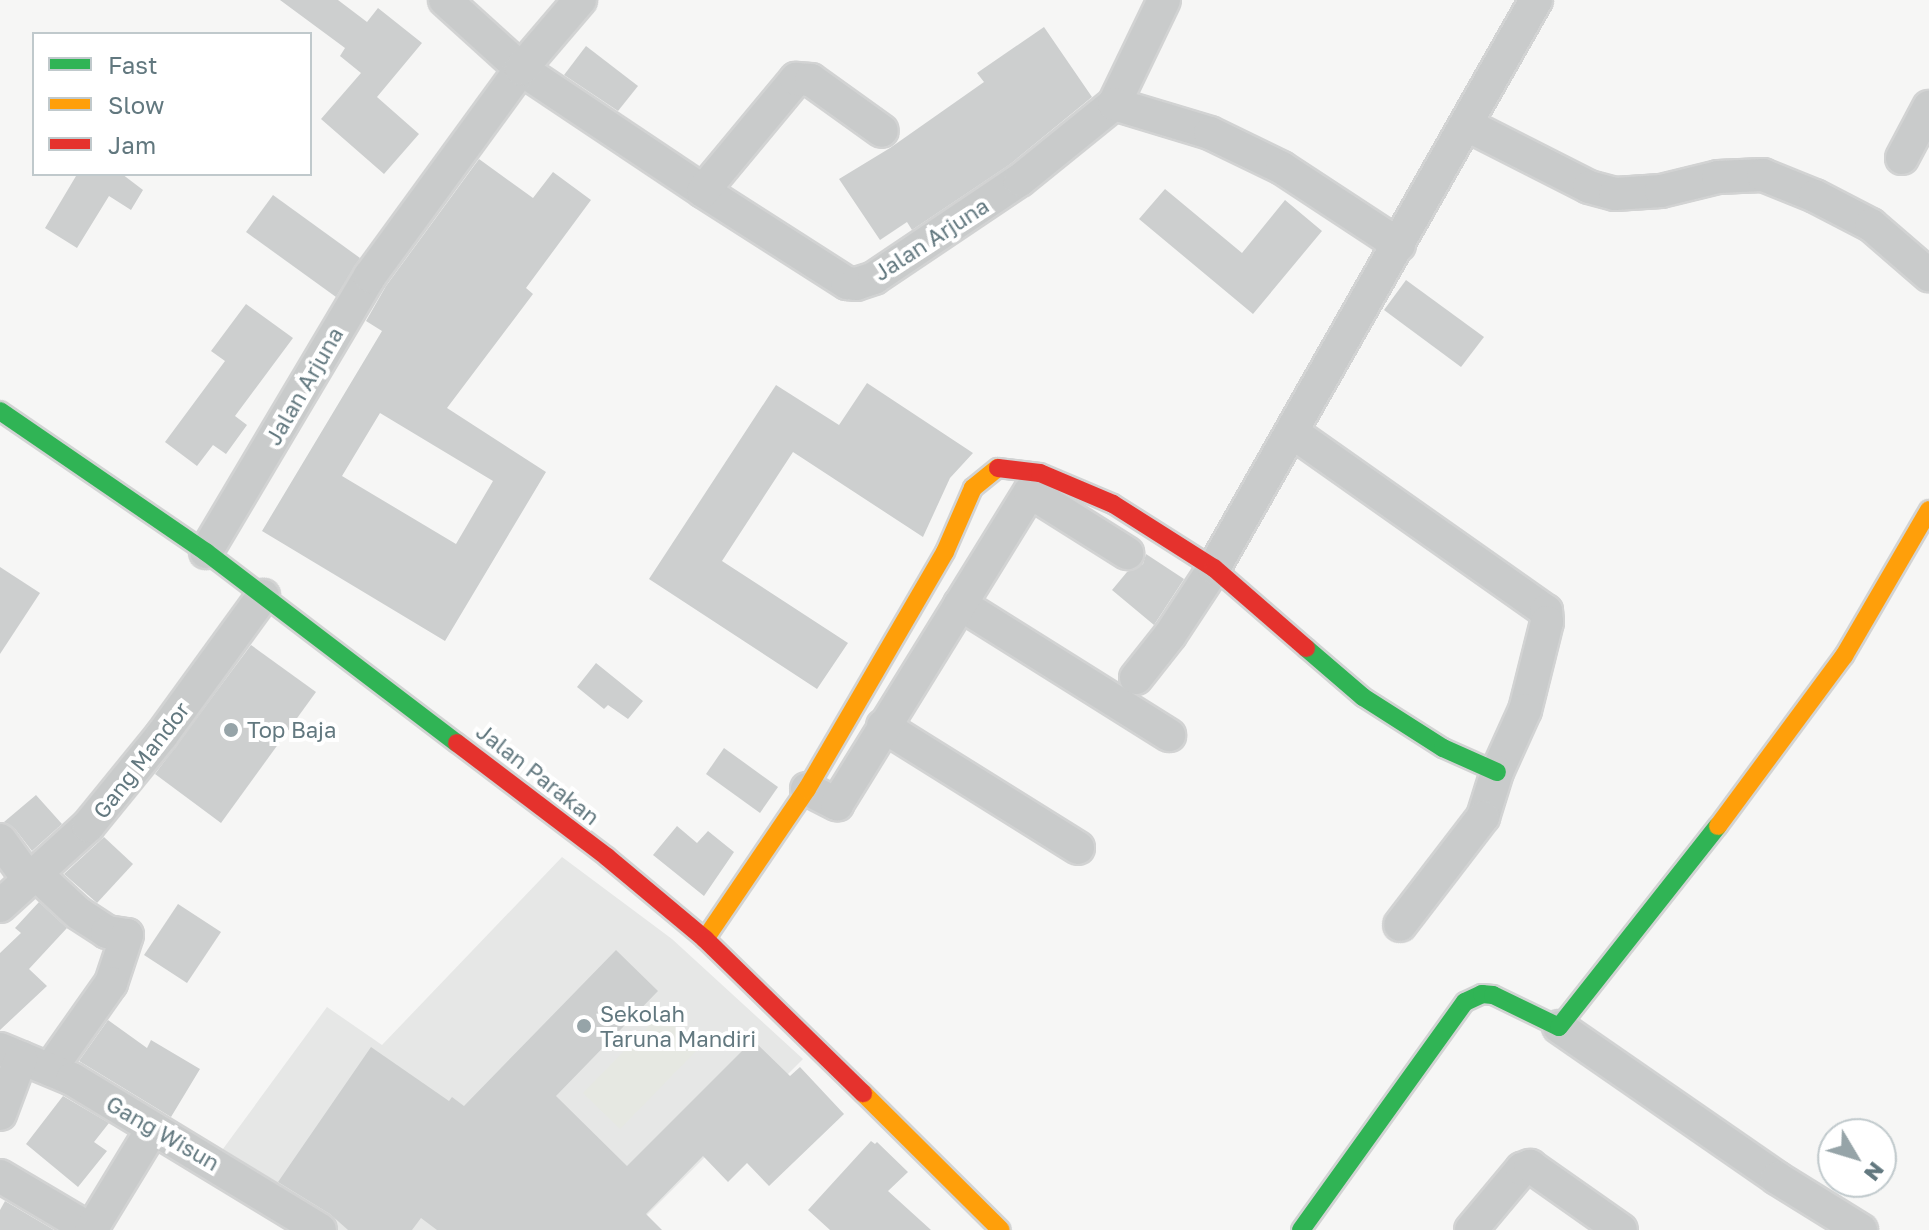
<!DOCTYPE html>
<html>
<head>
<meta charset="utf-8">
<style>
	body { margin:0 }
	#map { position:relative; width:1929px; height:1230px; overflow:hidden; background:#f6f6f5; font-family:"Golos Text",sans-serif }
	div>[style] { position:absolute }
	.built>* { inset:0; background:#e6e7e6 }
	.green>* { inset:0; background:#e6e8e2 }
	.building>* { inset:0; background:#cdcfcf }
	.roads { filter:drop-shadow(2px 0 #d2d3d3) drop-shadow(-2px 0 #d2d3d3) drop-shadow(0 2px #d2d3d3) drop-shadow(0 -2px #d2d3d3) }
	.street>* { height:32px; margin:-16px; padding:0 16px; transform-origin:16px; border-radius:16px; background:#c9cbcb }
	.fast>* { height:18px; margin:-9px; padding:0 9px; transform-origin:9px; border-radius:9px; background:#30b455 }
	.slow>* { height:18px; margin:-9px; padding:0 9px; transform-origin:9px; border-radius:9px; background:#ff9f0a }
	.jam>* { height:18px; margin:-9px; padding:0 9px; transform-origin:9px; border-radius:9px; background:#e5322d }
	.dots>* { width:22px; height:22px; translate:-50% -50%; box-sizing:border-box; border:4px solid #fff; border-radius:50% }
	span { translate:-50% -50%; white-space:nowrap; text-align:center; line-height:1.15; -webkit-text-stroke:8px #fff; paint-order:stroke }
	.street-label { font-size:22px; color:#62787f }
	.poi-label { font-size:22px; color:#62787f }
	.left { translate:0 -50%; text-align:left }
	.legend { position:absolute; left:32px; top:32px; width:280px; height:144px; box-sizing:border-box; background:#fff; border:2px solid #c0c9cc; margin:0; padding:10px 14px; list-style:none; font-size:24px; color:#62787f }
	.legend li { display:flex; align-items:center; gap:16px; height:40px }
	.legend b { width:40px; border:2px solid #c0c9cc }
	.north { position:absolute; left:1817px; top:1118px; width:80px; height:80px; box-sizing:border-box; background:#fff; border:2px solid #c0c9cc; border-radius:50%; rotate:128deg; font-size:22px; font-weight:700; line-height:32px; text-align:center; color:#62787f }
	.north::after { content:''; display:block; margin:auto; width:28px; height:36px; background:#96a4a8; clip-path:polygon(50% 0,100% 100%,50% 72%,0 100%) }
</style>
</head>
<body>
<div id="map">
	<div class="built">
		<i style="clip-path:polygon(562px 857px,672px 939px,803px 1059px,632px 1230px,338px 1230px,220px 1153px,327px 1007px,382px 1045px)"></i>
	</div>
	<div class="green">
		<i style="clip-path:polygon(661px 1013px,698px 1049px,620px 1129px,583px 1093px)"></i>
	</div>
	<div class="building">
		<i style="clip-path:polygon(280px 0,338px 0,367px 22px,378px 8px,422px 43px,377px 97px,419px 134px,384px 174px,321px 119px,361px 73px,340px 56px,345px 48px)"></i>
		<i style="clip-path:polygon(1044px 27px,1092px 97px,1009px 165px,912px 230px,907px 222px,880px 240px,839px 179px,890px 148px,984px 82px,977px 73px)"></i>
		<i style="clip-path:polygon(586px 46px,638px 86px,618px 111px,564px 75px)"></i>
		<i style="clip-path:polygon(evenodd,479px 159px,533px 198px,553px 172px,591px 200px,526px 288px,533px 294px,447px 408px,546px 472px,445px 641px,262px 531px,382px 331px,366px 321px,386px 286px,479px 159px,380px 413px,493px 481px,456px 544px,342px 476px,380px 413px)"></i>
		<i style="clip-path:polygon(73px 174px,122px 174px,143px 190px,131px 210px,109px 196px,77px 248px,45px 228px,76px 176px)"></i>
		<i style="clip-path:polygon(1165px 189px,1242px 253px,1285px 200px,1322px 231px,1253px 314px,1139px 219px)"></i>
		<i style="clip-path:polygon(273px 195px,360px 258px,336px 297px,246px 232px)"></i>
		<i style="clip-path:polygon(1406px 280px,1484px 337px,1461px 367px,1384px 310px)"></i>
		<i style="clip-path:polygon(246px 304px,293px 338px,235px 416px,247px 425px,226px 454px,213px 445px,197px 466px,165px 442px,225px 361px,211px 351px)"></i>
		<i style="clip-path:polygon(867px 383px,973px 453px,950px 478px,923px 537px,793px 452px,722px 561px,848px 643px,817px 689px,649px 579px,776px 385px,839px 425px)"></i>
		<i style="clip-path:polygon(1146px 554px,1184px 579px,1154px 625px,1112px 590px,1127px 572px,1143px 564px)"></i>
		<i style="clip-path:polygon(0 567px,40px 593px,0 654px)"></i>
		<i style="clip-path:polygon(251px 645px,316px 692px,221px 823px,155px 774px)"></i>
		<i style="clip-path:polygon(596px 663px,643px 701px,628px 719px,608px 705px,604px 709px,577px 687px)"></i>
		<i style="clip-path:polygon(724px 748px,778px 787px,760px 813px,706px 774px)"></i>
		<i style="clip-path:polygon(36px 795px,62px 824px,32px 851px,15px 829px,4px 822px)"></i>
		<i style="clip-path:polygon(677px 826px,697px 843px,708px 831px,734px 852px,704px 896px,653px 855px)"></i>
		<i style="clip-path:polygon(104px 837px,133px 864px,97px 903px,64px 874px)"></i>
		<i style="clip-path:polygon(39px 902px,67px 928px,29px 969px,47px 986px,0 1030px,0 953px,21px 933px,15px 928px)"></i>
		<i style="clip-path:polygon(178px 904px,221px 932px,187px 983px,144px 955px)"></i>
		<i style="clip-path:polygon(616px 950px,658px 991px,556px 1096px,627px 1166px,753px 1040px,790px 1076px,800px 1067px,844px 1114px,769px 1186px,747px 1163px,728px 1182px,703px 1156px,646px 1214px,662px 1230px,437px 1230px,421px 1218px,412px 1230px,348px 1230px,330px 1214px,278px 1182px,371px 1047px,449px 1101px,452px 1097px,464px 1106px)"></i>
		<i style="clip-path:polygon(108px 1020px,147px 1048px,151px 1040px,200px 1069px,171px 1117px,79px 1061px)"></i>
		<i style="clip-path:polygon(63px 1096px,109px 1123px,94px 1142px,107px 1151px,78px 1187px,26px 1144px)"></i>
		<i style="clip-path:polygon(871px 1141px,875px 1144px,877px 1142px,908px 1172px,888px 1191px,931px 1230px,830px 1230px,808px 1210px)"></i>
		<i style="clip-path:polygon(5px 1201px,54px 1230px,0 1230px,0 1210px)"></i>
	</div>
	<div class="roads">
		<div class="street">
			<i style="left:445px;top:0;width:103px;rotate:42.2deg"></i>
			<i style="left:521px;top:69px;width:219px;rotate:33.8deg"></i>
			<i style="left:703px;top:191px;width:171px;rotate:32.6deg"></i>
			<i style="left:847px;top:283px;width:9px;rotate:6deg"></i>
			<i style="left:856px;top:284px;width:19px;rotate:-18deg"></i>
			<i style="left:874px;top:278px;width:176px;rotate:-33.9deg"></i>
			<i style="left:1020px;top:180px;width:121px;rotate:-39deg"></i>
			<i style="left:1114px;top:104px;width:115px;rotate:-64.3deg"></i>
			<i style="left:1114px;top:104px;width:100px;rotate:16.8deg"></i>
			<i style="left:1210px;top:133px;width:80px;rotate:25.9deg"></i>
			<i style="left:1282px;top:168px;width:140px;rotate:33.3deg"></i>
			<i style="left:1467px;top:125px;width:137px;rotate:26.9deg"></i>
			<i style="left:1589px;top:187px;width:27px;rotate:15deg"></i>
			<i style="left:1615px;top:194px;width:46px;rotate:-3.7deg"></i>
			<i style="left:1661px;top:191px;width:59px;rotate:-13.8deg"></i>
			<i style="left:1718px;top:177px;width:45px;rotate:-2.5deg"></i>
			<i style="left:1763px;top:175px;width:56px;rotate:22deg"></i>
			<i style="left:1815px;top:196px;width:63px;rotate:27.4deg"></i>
			<i style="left:1871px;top:225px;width:77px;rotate:40.8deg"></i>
			<i style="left:1902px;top:158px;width:58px;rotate:-62.1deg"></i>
			<i style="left:703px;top:191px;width:146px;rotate:-50.3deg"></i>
			<i style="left:796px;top:79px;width:15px;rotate:4deg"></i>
			<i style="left:811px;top:80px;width:87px;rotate:35.7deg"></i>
			<i style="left:1292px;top:432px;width:311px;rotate:35.2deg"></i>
			<i style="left:1546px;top:611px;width:11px;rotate:85deg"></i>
			<i style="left:1547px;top:622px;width:91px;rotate:104deg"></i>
			<i style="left:1525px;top:710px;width:68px;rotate:114.3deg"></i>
			<i style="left:1497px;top:772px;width:47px;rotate:107.3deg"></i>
			<i style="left:1483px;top:817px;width:136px;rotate:127.5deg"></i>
			<i style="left:206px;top:552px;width:321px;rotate:-59.3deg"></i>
			<i style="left:370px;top:276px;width:256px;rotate:-53.9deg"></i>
			<i style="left:521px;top:69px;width:91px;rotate:-49.5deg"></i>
			<i style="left:960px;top:604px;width:247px;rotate:32.1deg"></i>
			<i style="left:1136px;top:678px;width:55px;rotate:-51.7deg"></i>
			<i style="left:1170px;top:635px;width:80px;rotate:-56.7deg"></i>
			<i style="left:1214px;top:568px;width:653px;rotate:-60.45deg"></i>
			<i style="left:883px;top:726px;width:230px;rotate:32deg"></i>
			<i style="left:807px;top:789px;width:34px;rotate:27deg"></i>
			<i style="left:837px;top:804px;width:367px;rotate:-58.3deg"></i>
			<i style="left:1030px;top:492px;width:115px;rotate:32.2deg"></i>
			<i style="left:0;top:840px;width:49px;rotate:54.1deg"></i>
			<i style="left:36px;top:874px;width:57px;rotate:42.9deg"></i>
			<i style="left:78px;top:913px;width:35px;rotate:33deg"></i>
			<i style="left:107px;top:932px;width:20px;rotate:9deg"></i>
			<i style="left:127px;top:935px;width:51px;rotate:108.4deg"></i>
			<i style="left:111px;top:983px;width:104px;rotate:125.2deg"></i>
			<i style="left:0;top:906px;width:119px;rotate:-42.3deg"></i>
			<i style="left:88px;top:826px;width:117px;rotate:-50.9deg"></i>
			<i style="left:162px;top:735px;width:172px;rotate:-54deg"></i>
			<i style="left:1559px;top:1027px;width:265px;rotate:34.7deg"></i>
			<i style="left:1777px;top:1178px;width:99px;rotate:31.8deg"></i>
			<i style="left:0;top:1049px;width:78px;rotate:22.6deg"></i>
			<i style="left:72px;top:1079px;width:290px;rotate:31.3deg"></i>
			<i style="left:0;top:1114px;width:60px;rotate:-69.4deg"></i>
			<i style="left:0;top:1176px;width:106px;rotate:30.7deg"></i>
			<i style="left:91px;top:1230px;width:119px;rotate:-58.7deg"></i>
			<i style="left:1471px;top:1230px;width:80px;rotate:-50.1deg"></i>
			<i style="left:1522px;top:1169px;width:9px;rotate:-21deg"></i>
			<i style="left:1530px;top:1166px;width:111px;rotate:35.1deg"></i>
		</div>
		<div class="fast">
			<i style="left:0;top:411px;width:250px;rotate:34.4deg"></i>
			<i style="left:206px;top:552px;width:315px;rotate:37.3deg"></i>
			<i style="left:1306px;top:648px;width:75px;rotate:40.7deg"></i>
			<i style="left:1363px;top:697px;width:95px;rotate:32.5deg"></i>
			<i style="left:1443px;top:748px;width:59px;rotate:24deg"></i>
			<i style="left:1301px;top:1230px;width:281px;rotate:-54.3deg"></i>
			<i style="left:1465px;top:1002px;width:19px;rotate:-25deg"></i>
			<i style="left:1482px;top:994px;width:11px;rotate:5deg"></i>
			<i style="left:1493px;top:995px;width:73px;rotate:25.9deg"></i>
			<i style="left:1559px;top:1027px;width:256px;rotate:-51.7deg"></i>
		</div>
		<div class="slow">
			<i style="left:1718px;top:826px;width:212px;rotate:-53.5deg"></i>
			<i style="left:1844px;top:656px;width:169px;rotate:-59.8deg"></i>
			<i style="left:705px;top:939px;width:181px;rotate:-55.8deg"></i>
			<i style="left:807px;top:789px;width:274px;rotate:-59.8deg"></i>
			<i style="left:945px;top:552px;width:70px;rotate:-66.4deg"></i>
			<i style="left:973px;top:488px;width:32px;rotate:-39deg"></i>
			<i style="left:863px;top:1093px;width:194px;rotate:44.8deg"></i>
		</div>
		<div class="jam">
			<i style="left:998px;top:468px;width:42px;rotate:6.8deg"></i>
			<i style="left:1040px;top:473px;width:79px;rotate:23deg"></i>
			<i style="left:1113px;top:504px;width:120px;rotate:32.4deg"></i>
			<i style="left:1214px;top:568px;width:122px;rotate:41deg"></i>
			<i style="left:457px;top:743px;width:188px;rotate:37.2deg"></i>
			<i style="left:607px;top:857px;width:128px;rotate:39.9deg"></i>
			<i style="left:705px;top:939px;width:221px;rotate:44.3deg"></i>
		</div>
	</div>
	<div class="dots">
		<i style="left:231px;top:730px;background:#96a4a8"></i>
		<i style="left:584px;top:1026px;background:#96a4a8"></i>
	</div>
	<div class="street-label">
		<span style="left:931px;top:239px;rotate:-33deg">Jalan Arjuna</span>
		<span style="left:304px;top:386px;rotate:-60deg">Jalan Arjuna</span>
		<span style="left:141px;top:760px;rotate:-52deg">Gang Mandor</span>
		<span style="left:538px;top:774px;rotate:38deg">Jalan Parakan</span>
		<span style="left:163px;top:1133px;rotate:30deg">Gang Wisun</span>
	</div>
	<div class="poi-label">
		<span class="left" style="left:247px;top:730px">Top Baja</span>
		<span class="left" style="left:600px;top:1026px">Sekolah<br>Taruna Mandiri</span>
	</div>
	<ul class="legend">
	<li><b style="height:10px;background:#30b455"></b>Fast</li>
	<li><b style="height:10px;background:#ff9f0a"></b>Slow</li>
	<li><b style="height:10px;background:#e5322d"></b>Jam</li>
	</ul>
	<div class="north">N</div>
</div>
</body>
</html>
